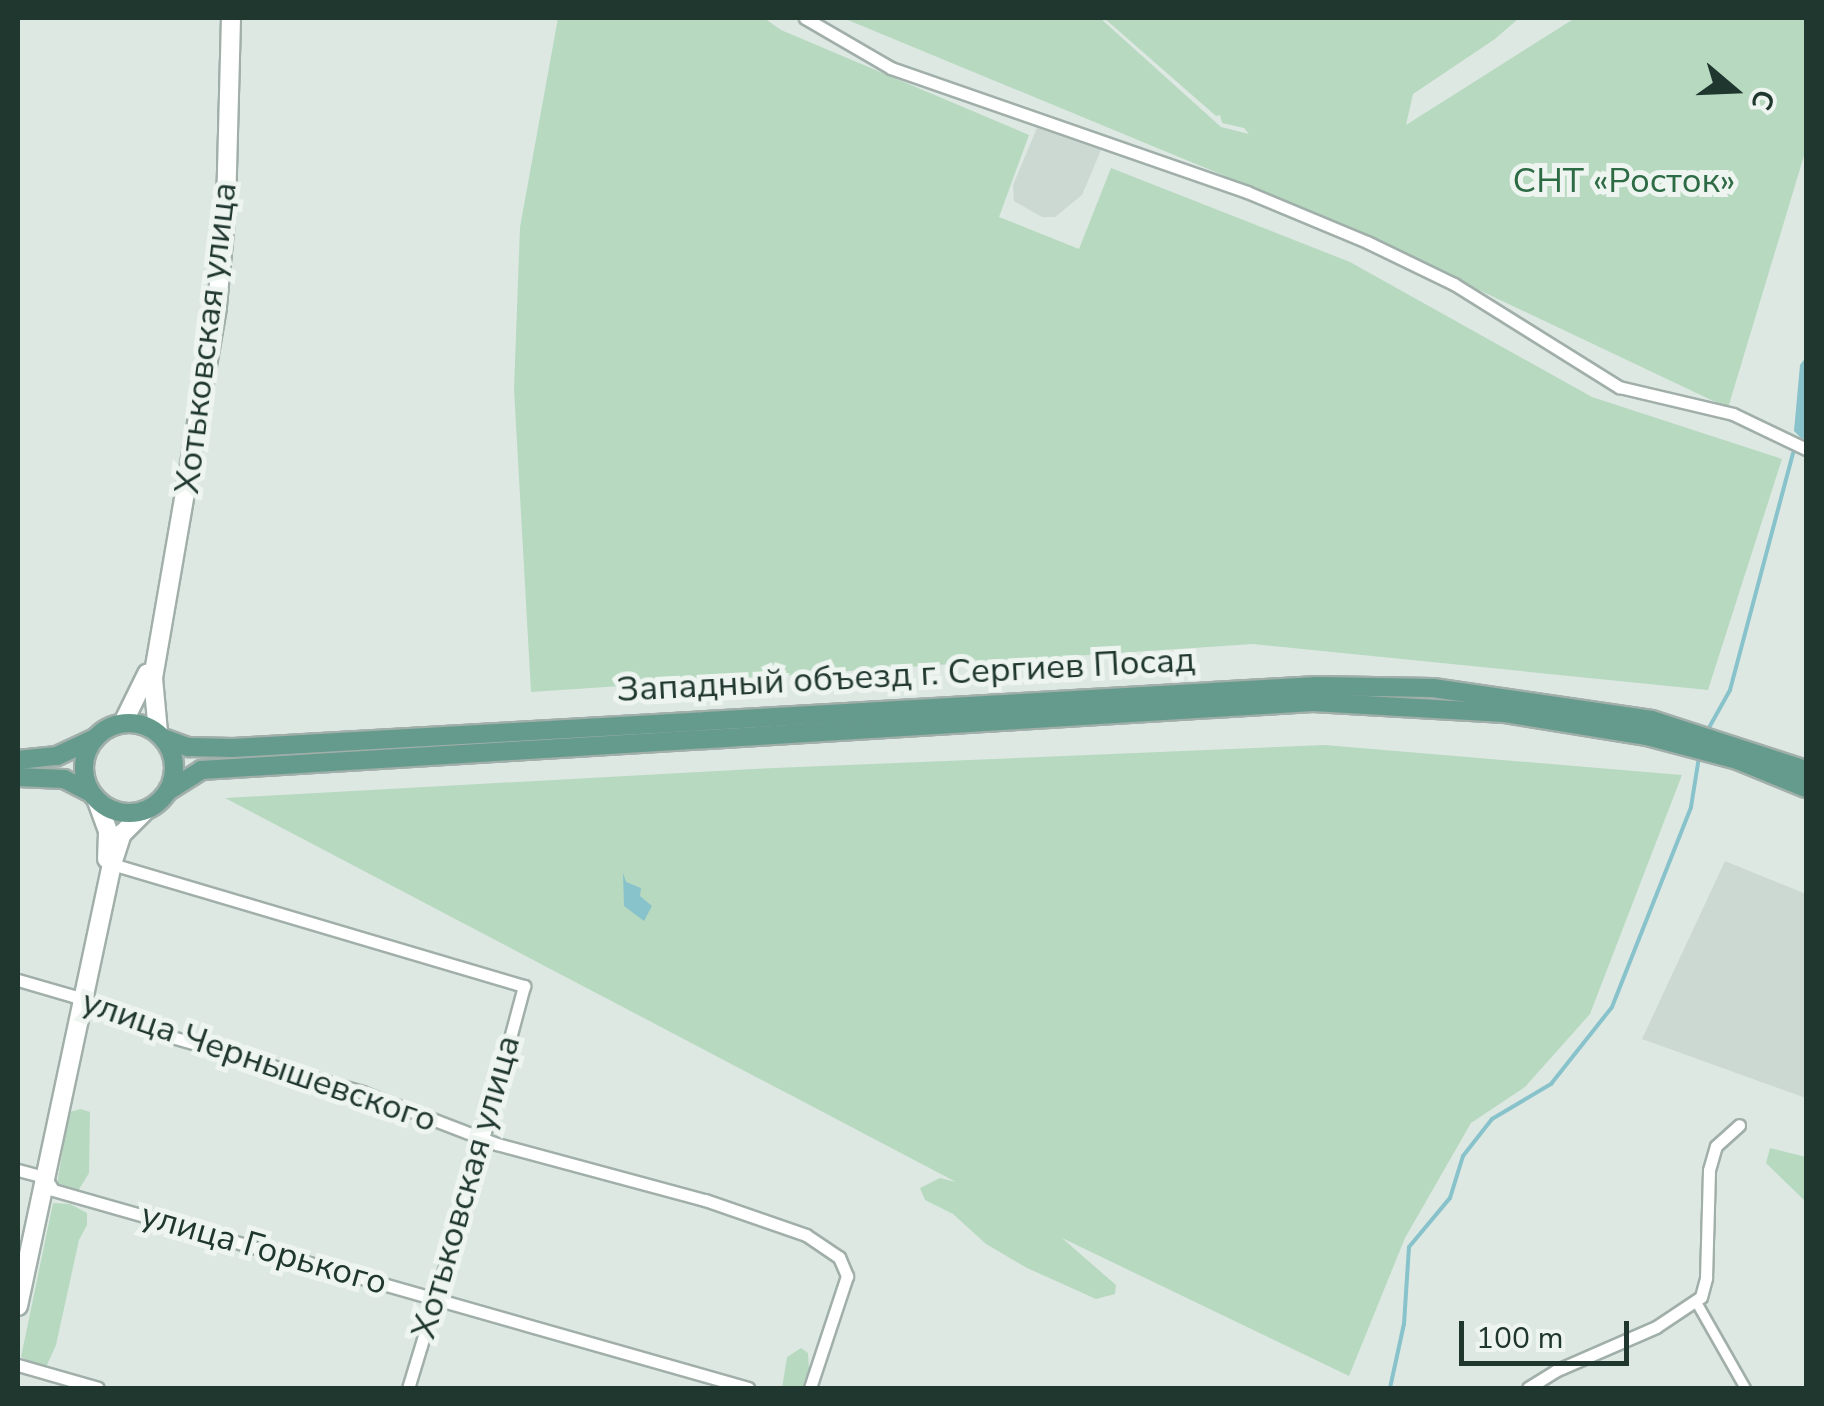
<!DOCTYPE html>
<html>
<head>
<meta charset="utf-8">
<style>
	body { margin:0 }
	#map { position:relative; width:1824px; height:1406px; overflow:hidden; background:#dee8e3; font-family:"Nunito Sans",sans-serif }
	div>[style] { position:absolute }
	.built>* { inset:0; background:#ccd8d2 }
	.green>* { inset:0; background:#b7d9c0 }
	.water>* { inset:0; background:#88c2cb }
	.stream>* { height:4px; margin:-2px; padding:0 2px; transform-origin:2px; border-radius:2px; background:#88c2cb }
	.roads { filter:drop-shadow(2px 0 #a1afaa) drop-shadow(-2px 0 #a1afaa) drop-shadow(0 2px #a1afaa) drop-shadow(0 -2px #a1afaa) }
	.pedestrian>* { height:9px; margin:-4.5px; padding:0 4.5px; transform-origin:4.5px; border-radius:4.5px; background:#fff }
	.minor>* { height:11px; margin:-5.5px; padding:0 5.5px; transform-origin:5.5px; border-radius:5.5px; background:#fff }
	.secondary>* { height:18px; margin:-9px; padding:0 9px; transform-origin:9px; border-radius:9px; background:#fff }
	.primary>* { height:18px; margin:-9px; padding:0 9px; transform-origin:9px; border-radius:9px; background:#659b8c }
	.primary>.ring { margin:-9px; padding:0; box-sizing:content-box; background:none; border:18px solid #659b8c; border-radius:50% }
	span { translate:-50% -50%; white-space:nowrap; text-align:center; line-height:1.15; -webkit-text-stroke:10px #eef5f1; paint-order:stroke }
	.park-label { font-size:35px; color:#2d6b44 }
	.street-label { font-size:35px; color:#203730 }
	.frame { position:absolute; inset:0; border:20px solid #203730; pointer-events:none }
	.north { position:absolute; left:1684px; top:40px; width:100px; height:100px; -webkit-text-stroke:8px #eef5f1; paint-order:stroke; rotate:109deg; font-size:28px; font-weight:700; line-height:40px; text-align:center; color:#203730 }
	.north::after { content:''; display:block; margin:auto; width:35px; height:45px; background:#203730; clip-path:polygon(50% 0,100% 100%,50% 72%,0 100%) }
	.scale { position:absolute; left:1459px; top:1321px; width:170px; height:45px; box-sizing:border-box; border:5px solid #203730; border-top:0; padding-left:12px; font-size:30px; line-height:35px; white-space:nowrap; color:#203730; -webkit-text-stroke:8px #eef5f1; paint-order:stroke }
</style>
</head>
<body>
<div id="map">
	<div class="built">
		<i style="clip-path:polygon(1037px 128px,1101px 150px,1082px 195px,1055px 217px,1042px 217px,1014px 201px,1013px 185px)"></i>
		<i style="clip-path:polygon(1725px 861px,1806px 894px,1806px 1098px,1642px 1039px)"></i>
	</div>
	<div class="green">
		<i style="clip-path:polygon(558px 18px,764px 18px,781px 30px,1029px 135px,999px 217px,1079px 249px,1111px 168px,1350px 262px,1592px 397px,1782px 459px,1708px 690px,1253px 644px,531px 692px,514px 389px,520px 227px)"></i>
		<i style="clip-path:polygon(843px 18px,1100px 18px,1221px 127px,1249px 134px,1244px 128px,1222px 123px,1220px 115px,1216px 116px,1104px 18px,1519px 18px,1495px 39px,1413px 94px,1406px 125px,1575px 18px,1806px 18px,1806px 149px,1728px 408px,1329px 219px)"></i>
		<i style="clip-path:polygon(1325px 745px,1682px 775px,1590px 1014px,1525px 1087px,1471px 1123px,1405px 1238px,1349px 1376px,1062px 1238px,1116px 1285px,1115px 1294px,1096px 1299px,1027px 1268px,986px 1244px,953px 1214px,925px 1200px,920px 1188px,940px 1178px,956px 1182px,225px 798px,753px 769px)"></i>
		<i style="clip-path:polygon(81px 1109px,90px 1112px,89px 1173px,78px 1191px,57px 1185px,69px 1112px)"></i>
		<i style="clip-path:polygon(1770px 1148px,1806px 1157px,1806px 1202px,1766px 1163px)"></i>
		<i style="clip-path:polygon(53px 1203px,70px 1204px,87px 1213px,87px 1225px,79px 1240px,56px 1345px,47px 1365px,39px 1366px,21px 1357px)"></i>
		<i style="clip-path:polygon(801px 1348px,808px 1353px,809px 1369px,802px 1388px,782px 1388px,787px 1357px)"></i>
	</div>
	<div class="water">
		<i style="clip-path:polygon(1806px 357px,1806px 438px,1802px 439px,1794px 431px,1800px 365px)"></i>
		<i style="clip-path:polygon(623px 873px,626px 882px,641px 888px,640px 896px,652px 906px,644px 921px,624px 906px)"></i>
	</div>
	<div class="stream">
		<i style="left:1706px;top:733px;width:49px;rotate:-60.8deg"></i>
		<i style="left:1730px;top:690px;width:245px;rotate:-75.1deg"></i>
		<i style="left:1390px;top:1388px;width:66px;rotate:-77.7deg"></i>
		<i style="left:1404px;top:1324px;width:77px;rotate:-86.3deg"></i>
		<i style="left:1409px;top:1247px;width:64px;rotate:-50.1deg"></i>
		<i style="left:1450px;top:1198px;width:44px;rotate:-72.8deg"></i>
		<i style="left:1463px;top:1156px;width:47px;rotate:-51.9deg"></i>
		<i style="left:1492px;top:1119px;width:69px;rotate:-30.7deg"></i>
		<i style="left:1551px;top:1084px;width:98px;rotate:-51.6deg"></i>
		<i style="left:1612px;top:1007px;width:215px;rotate:-68.4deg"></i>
		<i style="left:1691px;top:807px;width:51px;rotate:-80.9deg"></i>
	</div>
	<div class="roads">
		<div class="pedestrian">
			<i style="left:1696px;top:1302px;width:99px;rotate:60.3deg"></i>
		</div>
		<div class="minor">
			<i style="left:805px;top:18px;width:99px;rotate:30.2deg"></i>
			<i style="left:891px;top:68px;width:377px;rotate:19.2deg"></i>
			<i style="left:1247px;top:192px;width:130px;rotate:22.6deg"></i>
			<i style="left:1367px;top:242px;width:97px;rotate:25.8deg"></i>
			<i style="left:1454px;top:284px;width:195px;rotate:32deg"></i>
			<i style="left:1619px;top:387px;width:117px;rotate:13.3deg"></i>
			<i style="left:1733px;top:414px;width:81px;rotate:25.6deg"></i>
			<i style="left:112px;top:864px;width:430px;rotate:16.5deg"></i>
			<i style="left:524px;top:986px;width:178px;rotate:105deg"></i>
			<i style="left:478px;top:1158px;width:240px;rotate:106.9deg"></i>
			<i style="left:18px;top:980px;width:57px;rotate:16.2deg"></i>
			<i style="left:73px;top:996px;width:93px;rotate:23.5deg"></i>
			<i style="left:158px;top:1033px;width:212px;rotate:16.1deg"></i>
			<i style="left:362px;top:1092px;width:145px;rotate:21.1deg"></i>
			<i style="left:497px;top:1144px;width:215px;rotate:15.1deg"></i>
			<i style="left:705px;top:1200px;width:107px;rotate:19.1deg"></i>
			<i style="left:806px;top:1235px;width:40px;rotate:34deg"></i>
			<i style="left:839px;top:1257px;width:21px;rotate:67deg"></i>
			<i style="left:847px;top:1276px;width:118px;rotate:108.3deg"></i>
			<i style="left:18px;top:1170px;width:28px;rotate:15deg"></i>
			<i style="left:45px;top:1177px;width:15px;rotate:58deg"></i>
			<i style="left:53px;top:1190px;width:723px;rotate:15.9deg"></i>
			<i style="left:18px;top:1365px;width:83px;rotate:16deg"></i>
			<i style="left:1528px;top:1388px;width:32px;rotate:-32deg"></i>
			<i style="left:1555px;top:1371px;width:110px;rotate:-23.5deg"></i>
			<i style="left:1656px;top:1327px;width:54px;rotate:-33.7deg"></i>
			<i style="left:1701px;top:1297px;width:20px;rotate:-75deg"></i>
			<i style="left:1706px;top:1278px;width:108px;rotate:-88.4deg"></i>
			<i style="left:1709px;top:1170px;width:25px;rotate:-74deg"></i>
			<i style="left:1716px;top:1146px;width:31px;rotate:-42deg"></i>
		</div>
		<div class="secondary">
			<i style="left:123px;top:723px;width:55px;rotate:-63.9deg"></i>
			<i style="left:158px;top:732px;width:54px;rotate:-95.3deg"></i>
			<i style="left:153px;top:678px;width:377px;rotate:-80.2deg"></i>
			<i style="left:217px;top:306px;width:97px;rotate:-84.7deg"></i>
			<i style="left:226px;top:209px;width:191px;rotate:-88.5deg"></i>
			<i style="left:97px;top:801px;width:33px;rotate:70deg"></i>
			<i style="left:108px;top:832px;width:27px;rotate:92deg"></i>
			<i style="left:18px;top:1306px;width:452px;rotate:-78deg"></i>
			<i style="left:112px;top:864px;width:32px;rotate:-72deg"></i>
			<i style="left:122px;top:834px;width:34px;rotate:-45deg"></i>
		</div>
		<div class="primary">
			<i class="ring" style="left:84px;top:723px;width:72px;height:72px"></i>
			<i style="left:163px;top:738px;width:27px;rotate:20deg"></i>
			<i style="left:188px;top:747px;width:45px;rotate:1.3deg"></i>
			<i style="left:233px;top:748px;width:1086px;rotate:-3.27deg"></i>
			<i style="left:1317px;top:686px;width:116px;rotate:1deg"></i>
			<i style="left:1433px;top:688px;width:221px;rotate:8.3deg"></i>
			<i style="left:1652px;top:720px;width:162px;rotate:18deg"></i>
			<i style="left:18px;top:760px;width:39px;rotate:-6deg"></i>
			<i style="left:57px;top:756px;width:42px;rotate:-25.3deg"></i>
			<i style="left:18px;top:777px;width:46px;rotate:2.5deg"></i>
			<i style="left:64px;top:779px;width:30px;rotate:27deg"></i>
			<i style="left:168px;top:791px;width:39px;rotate:-32deg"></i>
			<i style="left:201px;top:770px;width:1114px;rotate:-3.5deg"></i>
			<i style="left:1313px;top:702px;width:192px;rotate:3.3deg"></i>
			<i style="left:1505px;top:713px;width:144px;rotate:9.2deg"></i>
			<i style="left:1647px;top:736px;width:93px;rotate:14.9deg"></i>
			<i style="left:1737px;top:760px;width:74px;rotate:22.1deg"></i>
		</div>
	</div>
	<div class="park-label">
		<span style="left:1624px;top:181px">СНТ «Росток»</span>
	</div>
	<div class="street-label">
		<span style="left:206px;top:338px;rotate:-83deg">Хотьковская улица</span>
		<span style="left:906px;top:675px;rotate:-3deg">Западный объезд г. Сергиев Посад</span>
		<span style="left:259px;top:1061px;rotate:19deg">улица Чернышевского</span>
		<span style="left:466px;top:1187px;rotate:-74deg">Хотьковская улица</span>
		<span style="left:264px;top:1249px;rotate:16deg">улица Горького</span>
	</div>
	<div class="frame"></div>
	<div class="north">С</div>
	<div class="scale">100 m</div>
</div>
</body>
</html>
